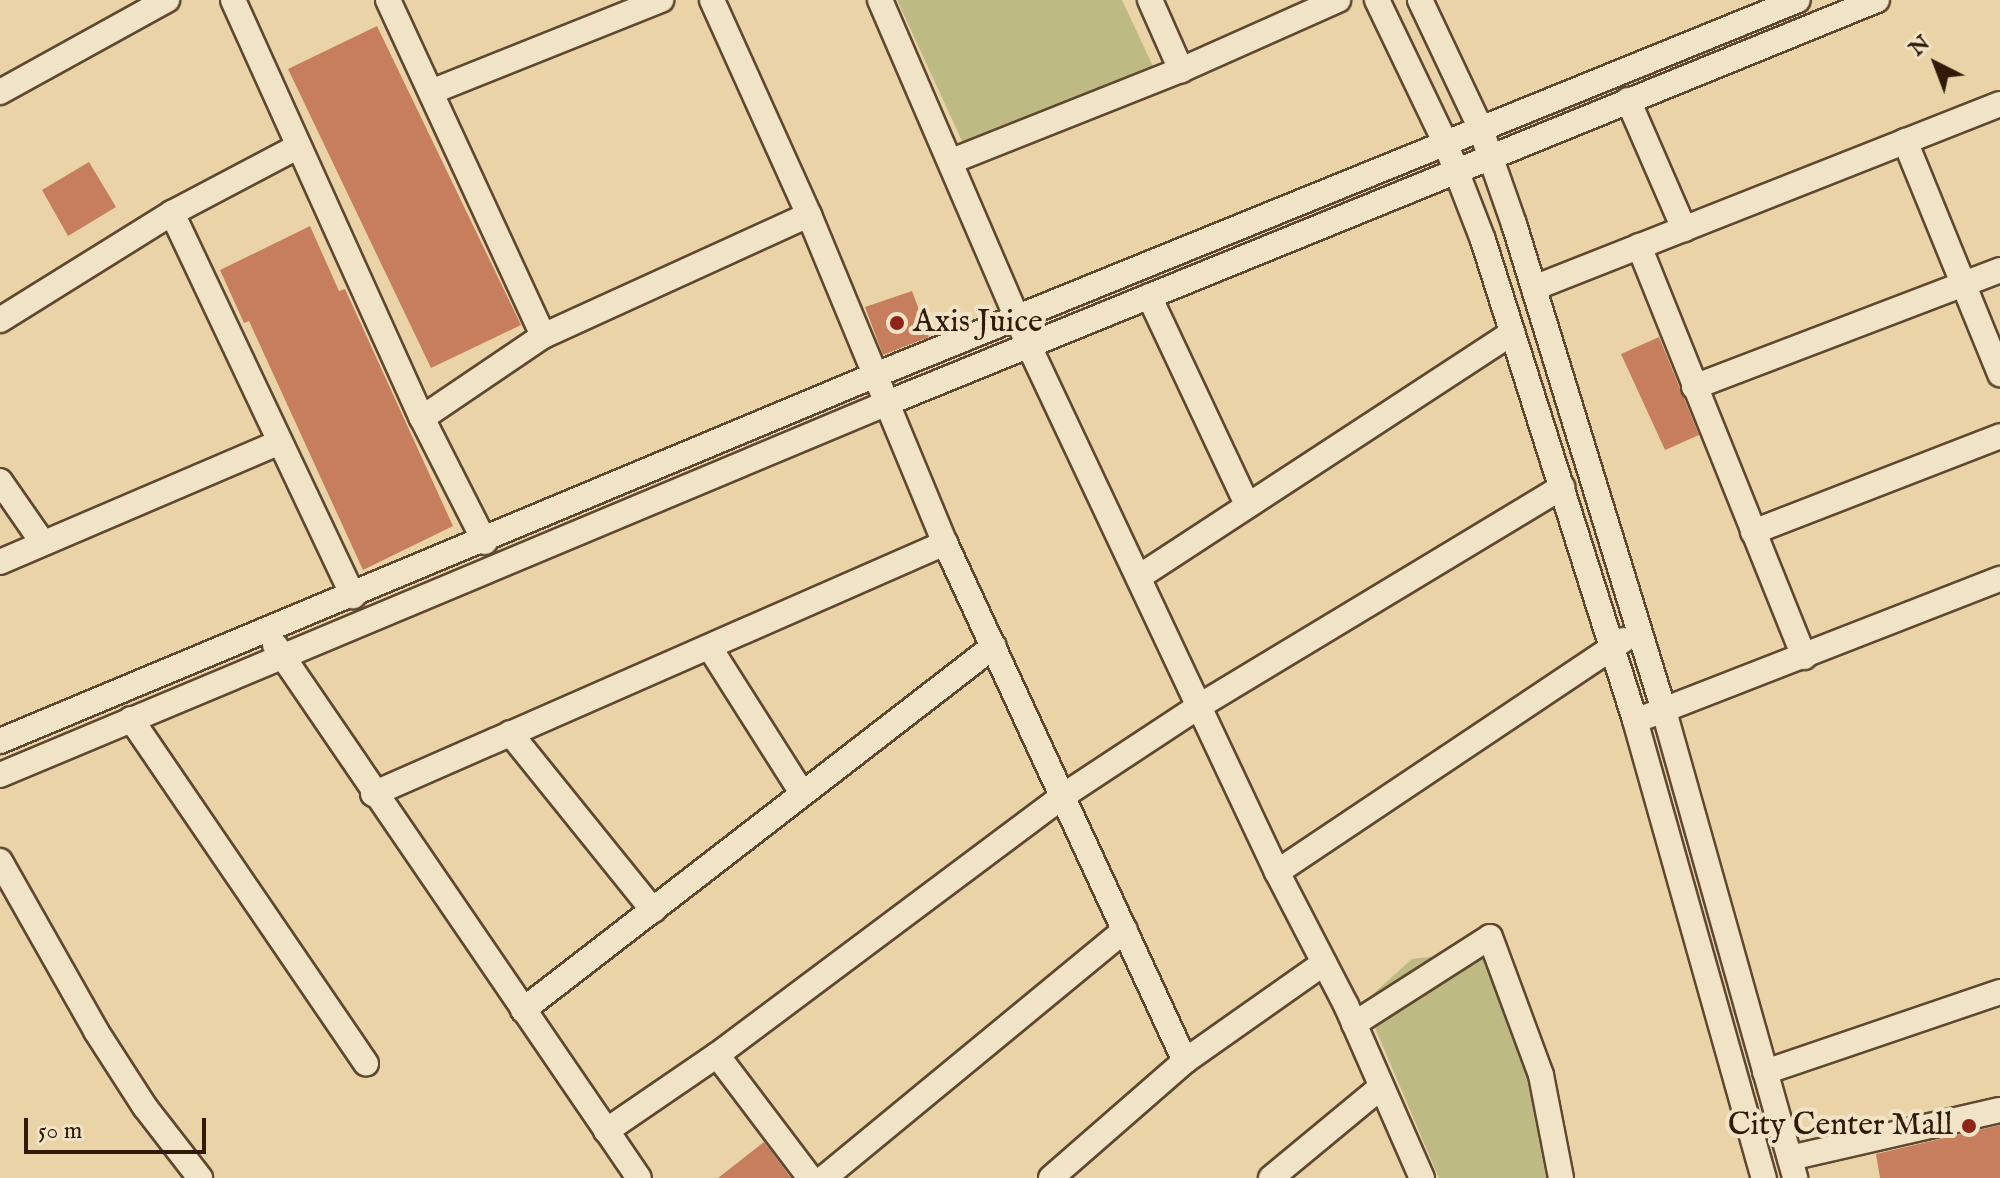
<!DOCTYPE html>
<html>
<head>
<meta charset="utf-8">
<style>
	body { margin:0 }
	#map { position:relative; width:2000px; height:1178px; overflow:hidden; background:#ead4a7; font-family:"IM FELL English",serif }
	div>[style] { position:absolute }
	.green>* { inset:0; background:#bdbb83 }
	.building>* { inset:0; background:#c77e5c }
	.roads { filter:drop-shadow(2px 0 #5e4830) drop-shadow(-2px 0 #5e4830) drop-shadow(0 2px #5e4830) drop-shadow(0 -2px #5e4830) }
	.minor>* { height:24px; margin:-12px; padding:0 12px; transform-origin:12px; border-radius:12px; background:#f1e3c6 }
	.dots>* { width:22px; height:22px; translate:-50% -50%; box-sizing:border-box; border:4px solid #f1e3c6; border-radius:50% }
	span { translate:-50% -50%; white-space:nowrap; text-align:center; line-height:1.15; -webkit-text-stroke:8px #f1e3c6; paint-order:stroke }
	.poi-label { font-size:32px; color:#301a08 }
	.left { translate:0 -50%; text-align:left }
	.right { translate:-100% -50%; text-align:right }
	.north { position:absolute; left:1896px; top:24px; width:80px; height:80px; -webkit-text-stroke:6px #f1e3c6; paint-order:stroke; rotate:318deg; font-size:22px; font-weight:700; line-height:32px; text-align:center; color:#301a08 }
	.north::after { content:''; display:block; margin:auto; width:28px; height:36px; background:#301a08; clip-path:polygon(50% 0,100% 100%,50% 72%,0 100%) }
	.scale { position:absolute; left:24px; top:1118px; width:182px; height:36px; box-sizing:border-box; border:4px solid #301a08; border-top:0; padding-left:10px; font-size:24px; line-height:28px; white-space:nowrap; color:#301a08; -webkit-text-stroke:6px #f1e3c6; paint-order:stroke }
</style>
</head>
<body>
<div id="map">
	<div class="green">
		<i style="clip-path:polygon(897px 0,1122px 0,1158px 77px,967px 152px)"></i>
		<i style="clip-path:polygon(1466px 953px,1509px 964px,1558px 1178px,1439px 1178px,1364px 1002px,1412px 959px)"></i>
	</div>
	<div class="building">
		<i style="clip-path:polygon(377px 26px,521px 325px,431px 368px,288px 69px)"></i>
		<i style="clip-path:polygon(89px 162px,116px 207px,68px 236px,42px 190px)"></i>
		<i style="clip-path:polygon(310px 226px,339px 291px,345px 289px,453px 526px,363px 570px,249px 321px,244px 323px,220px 270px)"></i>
		<i style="clip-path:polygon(912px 291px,929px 337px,883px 355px,865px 307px)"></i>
		<i style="clip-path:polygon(1659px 337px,1699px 435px,1665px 450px,1621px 354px)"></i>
		<i style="clip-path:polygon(2000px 1125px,2000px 1178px,1880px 1178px,1876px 1154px)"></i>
		<i style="clip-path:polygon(764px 1142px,791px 1178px,718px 1178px)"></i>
	</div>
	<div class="roads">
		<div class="minor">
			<i style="left:233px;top:0;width:459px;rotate:65.7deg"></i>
			<i style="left:422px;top:418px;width:139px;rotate:63.1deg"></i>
			<i style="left:388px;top:0;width:370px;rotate:65.2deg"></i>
			<i style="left:543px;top:336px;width:292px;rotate:-24.5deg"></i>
			<i style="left:809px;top:215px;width:236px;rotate:-114.3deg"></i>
			<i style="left:880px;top:0;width:377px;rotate:66.7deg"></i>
			<i style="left:1029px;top:346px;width:582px;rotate:64.76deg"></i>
			<i style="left:1277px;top:872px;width:150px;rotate:62.6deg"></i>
			<i style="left:1346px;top:1005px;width:189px;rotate:66.3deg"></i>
			<i style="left:1150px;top:0;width:77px;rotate:66.1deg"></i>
			<i style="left:1377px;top:0;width:157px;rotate:64.4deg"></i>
			<i style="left:1445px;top:142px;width:105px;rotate:68.8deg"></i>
			<i style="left:1483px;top:240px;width:503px;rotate:72.43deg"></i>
			<i style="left:1635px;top:720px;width:476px;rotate:74.3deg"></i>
			<i style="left:1420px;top:0;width:140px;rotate:64.7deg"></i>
			<i style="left:1480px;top:127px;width:103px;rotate:70.7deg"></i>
			<i style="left:1514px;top:224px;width:510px;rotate:72.88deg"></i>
			<i style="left:1664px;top:711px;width:485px;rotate:74.3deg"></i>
			<i style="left:0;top:92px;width:191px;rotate:-28.9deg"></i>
			<i style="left:431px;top:92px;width:248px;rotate:-21.8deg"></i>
			<i style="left:1628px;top:100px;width:141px;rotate:66.5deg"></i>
			<i style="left:1905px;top:141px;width:252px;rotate:67.8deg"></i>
			<i style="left:952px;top:161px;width:246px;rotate:-21.7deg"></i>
			<i style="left:1181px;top:70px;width:172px;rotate:-24deg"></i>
			<i style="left:172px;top:213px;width:424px;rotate:64.7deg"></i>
			<i style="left:809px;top:215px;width:355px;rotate:67.5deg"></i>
			<i style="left:1639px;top:246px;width:443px;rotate:68.1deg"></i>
			<i style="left:1534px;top:288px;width:501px;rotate:-21.55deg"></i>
			<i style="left:1149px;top:296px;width:230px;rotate:64.8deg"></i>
			<i style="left:0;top:320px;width:203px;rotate:-31.9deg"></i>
			<i style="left:172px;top:213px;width:141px;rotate:-27.8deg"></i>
			<i style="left:1694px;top:387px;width:328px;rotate:-20.9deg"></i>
			<i style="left:422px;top:418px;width:146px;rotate:-34.1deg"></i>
			<i style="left:0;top:481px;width:75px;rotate:55.3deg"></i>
			<i style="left:1753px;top:532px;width:265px;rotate:-21.2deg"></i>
			<i style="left:0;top:562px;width:301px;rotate:-23.2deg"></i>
			<i style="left:1139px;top:577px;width:446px;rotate:-33.2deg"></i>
			<i style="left:275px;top:645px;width:645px;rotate:55.67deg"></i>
			<i style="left:710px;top:648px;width:172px;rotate:57.6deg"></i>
			<i style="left:1648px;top:716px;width:378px;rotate:-21.3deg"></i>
			<i style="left:131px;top:719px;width:417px;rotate:55.7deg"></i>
			<i style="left:510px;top:733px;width:228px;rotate:51.1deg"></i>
			<i style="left:0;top:741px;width:946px;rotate:-22.69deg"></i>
			<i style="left:873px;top:376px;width:998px;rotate:-22.12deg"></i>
			<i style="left:0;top:775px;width:960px;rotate:-22.74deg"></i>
			<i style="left:885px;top:404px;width:1071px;rotate:-22.16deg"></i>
			<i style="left:373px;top:794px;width:625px;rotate:-23.69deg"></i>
			<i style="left:945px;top:543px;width:571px;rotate:65.14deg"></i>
			<i style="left:0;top:861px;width:195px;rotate:60.5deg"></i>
			<i style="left:96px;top:1031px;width:90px;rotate:57.2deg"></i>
			<i style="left:145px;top:1107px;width:90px;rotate:52.2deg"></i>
			<i style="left:1277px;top:872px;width:417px;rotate:-33.8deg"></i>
			<i style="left:523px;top:1010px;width:595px;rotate:-37.7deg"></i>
			<i style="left:1354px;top:1024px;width:161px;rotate:-32.6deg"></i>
			<i style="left:1490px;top:937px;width:147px;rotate:69.7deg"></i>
			<i style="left:1541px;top:1075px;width:105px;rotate:79deg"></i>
			<i style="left:717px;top:1055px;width:154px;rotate:52.9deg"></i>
			<i style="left:1765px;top:1072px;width:248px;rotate:-18.8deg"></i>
			<i style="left:606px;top:1131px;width:135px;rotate:-34.4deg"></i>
			<i style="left:717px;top:1055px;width:432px;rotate:-36.8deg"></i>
			<i style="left:1063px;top:796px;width:165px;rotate:-33.4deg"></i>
			<i style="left:1201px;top:705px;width:422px;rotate:-31.1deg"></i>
			<i style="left:1790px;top:1158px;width:215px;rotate:-12.9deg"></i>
			<i style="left:824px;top:1178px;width:390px;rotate:-39.5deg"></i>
			<i style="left:1051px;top:1178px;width:178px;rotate:-41.1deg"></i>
			<i style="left:1185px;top:1061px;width:170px;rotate:-35.2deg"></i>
			<i style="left:1271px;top:1178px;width:143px;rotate:-39.6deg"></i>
		</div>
	</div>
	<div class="dots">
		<i style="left:897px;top:323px;background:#8f2418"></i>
		<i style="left:1969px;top:1126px;background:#8f2418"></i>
	</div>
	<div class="poi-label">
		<span class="left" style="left:913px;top:323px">Axis Juice</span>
		<span class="right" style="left:1953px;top:1126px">City Center Mall</span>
	</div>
	<div class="north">N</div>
	<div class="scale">50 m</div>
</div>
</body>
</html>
